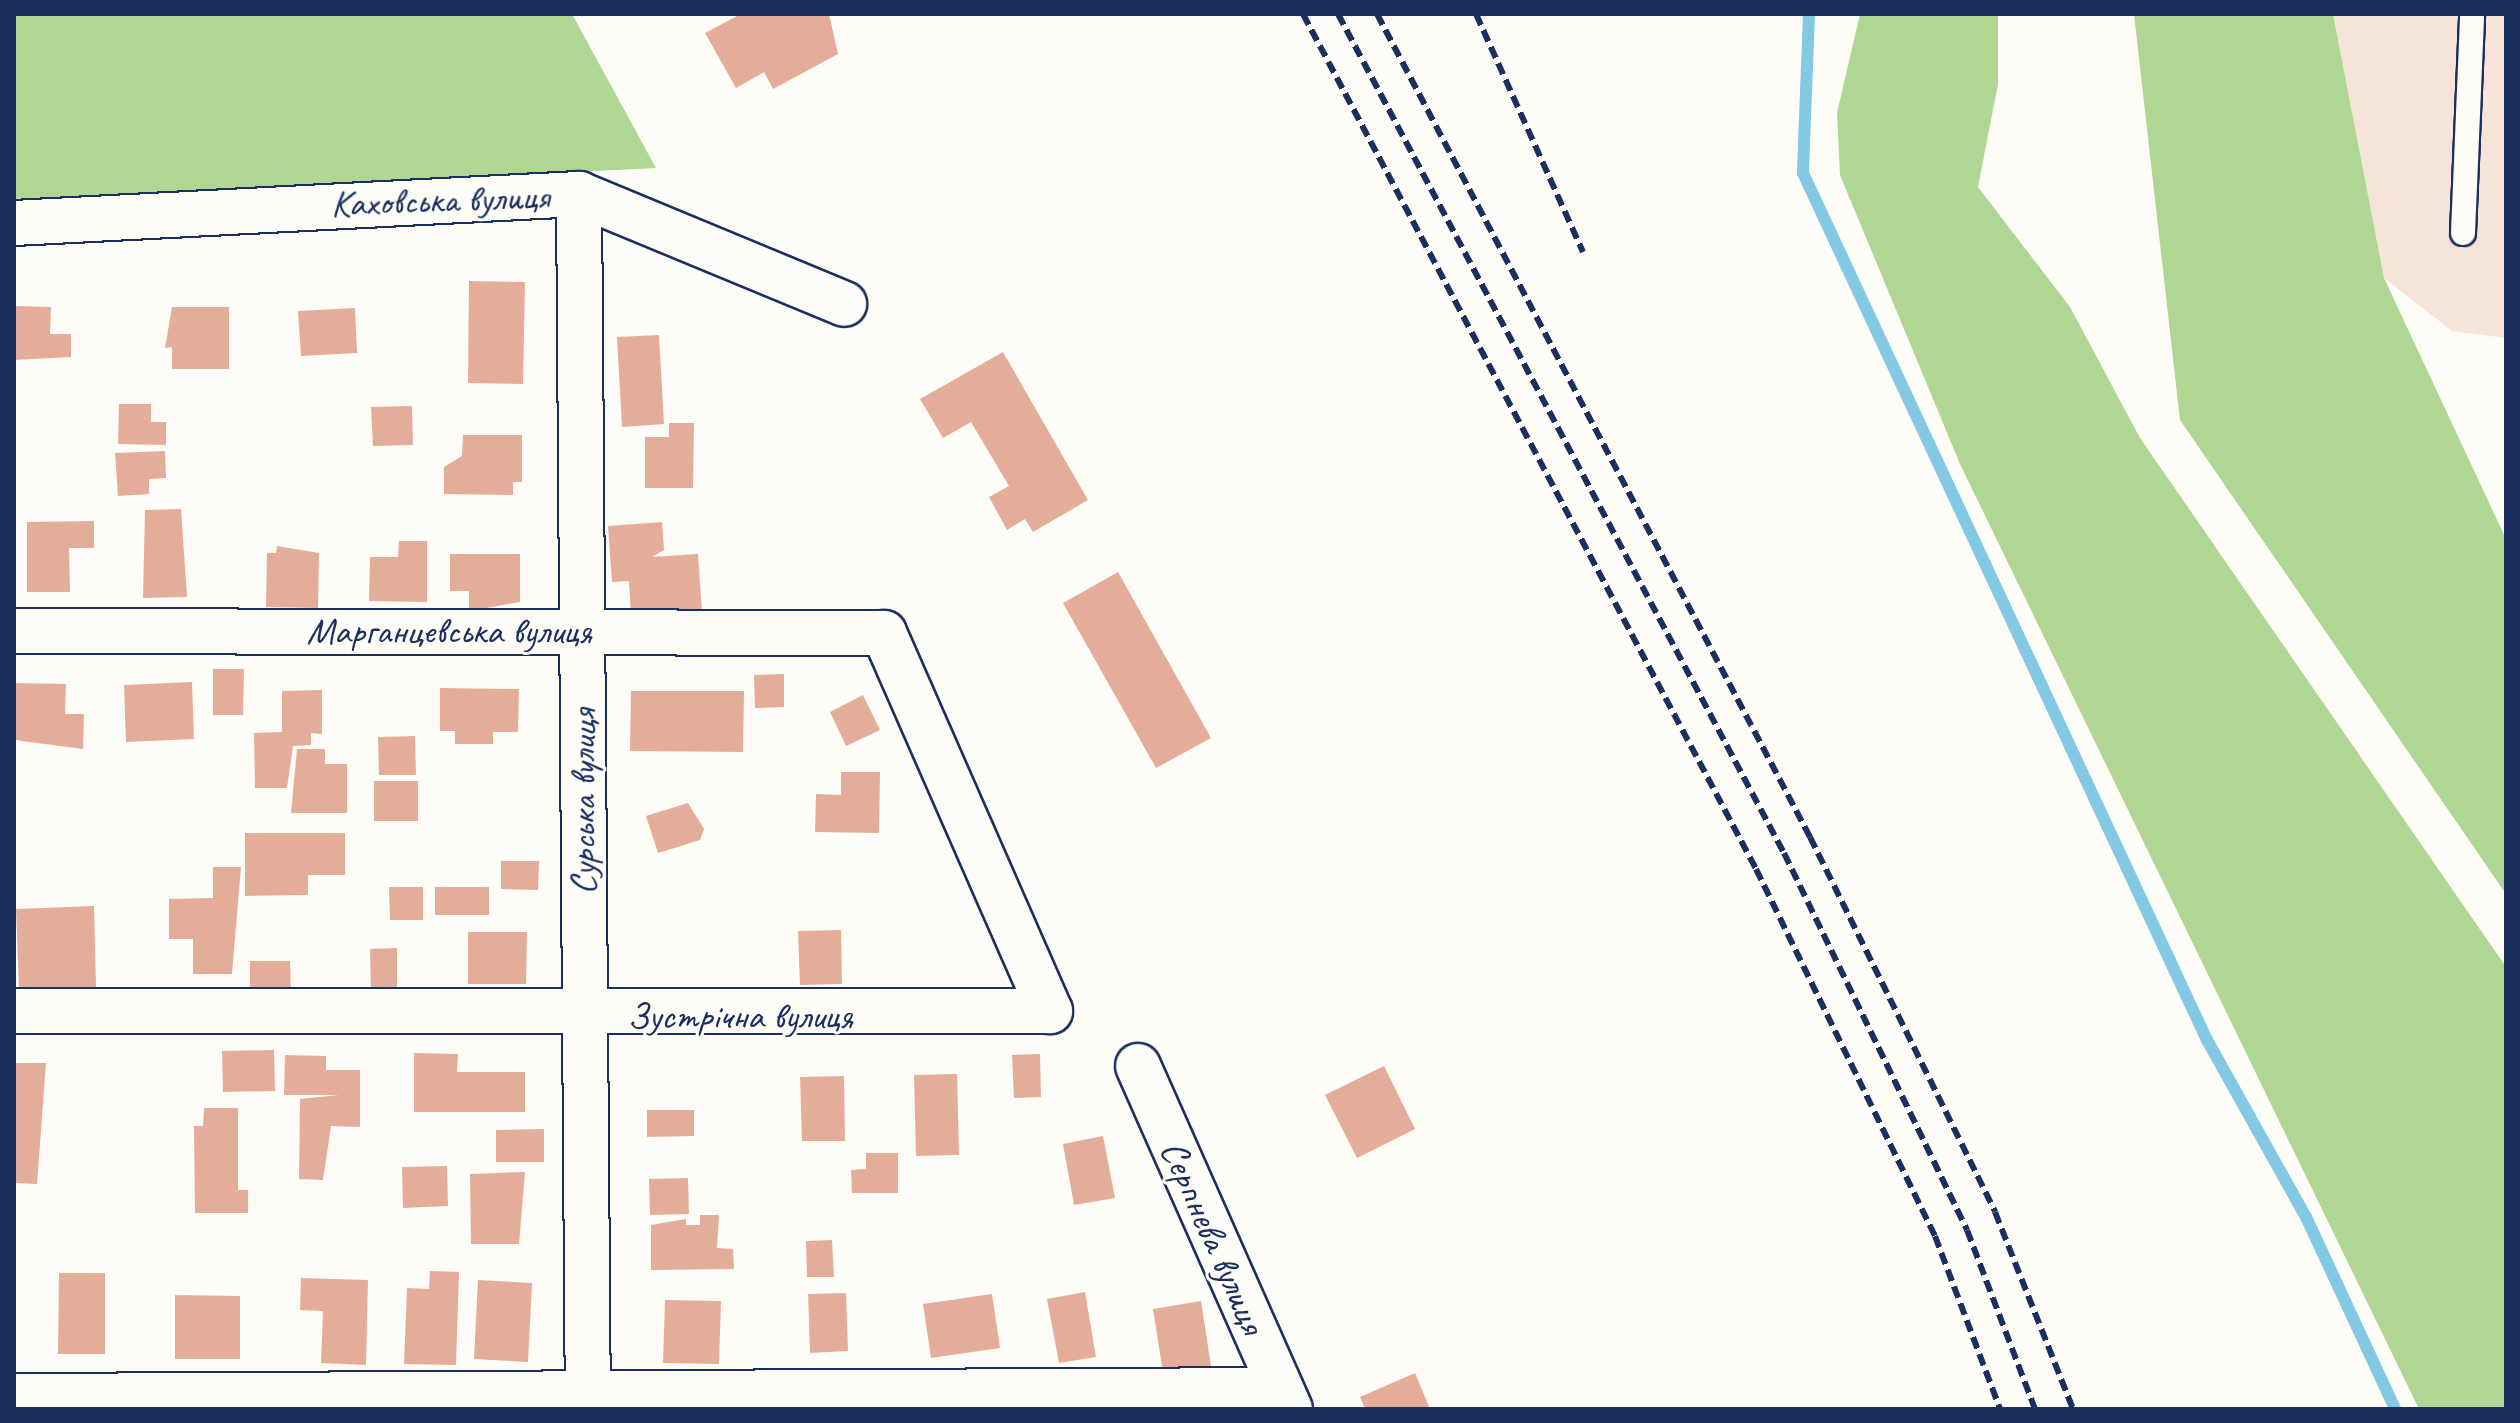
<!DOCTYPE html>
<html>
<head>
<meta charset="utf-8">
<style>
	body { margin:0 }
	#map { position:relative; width:2520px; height:1423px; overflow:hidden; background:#fdfcf7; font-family:Caveat,sans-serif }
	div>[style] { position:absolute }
	.built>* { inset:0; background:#f6e4db }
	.green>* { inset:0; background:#afd692 }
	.stream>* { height:12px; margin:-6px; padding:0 6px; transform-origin:6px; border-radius:6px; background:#83c9e4 }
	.building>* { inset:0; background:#e4ad9a }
	.roads { filter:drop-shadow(2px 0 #1b2f5e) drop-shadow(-2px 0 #1b2f5e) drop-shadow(0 2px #1b2f5e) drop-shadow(0 -2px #1b2f5e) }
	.service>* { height:24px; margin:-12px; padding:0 12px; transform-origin:12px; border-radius:12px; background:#fdfcf7 }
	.minor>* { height:44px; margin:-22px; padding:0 22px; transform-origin:22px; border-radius:22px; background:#fdfcf7 }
	.rail>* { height:6px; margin-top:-3px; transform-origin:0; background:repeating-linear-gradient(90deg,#1b2f5e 0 12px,transparent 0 18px) }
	span { translate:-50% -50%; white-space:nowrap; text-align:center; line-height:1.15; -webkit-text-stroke:6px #fdfcf7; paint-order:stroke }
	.street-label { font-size:38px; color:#1b2f5e }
	.frame { position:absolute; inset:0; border:16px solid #1b2f5e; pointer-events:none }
</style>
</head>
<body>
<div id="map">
	<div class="built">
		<i style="clip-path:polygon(2333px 14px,2506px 14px,2506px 338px,2452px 331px,2384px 278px)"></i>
	</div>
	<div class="green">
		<i style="clip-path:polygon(14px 14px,572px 14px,656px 168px,14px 199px)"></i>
		<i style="clip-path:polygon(1860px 14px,1998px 14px,1998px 84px,1978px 187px,2070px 307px,2140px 438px,2506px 967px,2506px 1409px,2419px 1409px,1960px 464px,1840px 175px,1837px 113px)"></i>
		<i style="clip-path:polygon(2134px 14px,2333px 14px,2384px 278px,2506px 539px,2506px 894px,2180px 420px)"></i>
	</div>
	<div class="stream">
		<i style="left:1809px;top:14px;width:159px;rotate:92.2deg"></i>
		<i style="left:1803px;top:173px;width:957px;rotate:65.02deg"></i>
		<i style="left:2207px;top:1040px;width:203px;rotate:60.8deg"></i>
		<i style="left:2306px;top:1217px;width:212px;rotate:65.1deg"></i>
	</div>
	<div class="building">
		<i style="clip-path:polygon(741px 14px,829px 14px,838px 54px,773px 89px,764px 72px,736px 88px,705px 33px)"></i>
		<i style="clip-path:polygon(469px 281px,525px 282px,523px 384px,468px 383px)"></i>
		<i style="clip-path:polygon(14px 306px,51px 307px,50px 334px,71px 334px,71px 357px,14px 360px)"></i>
		<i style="clip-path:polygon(172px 307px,229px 307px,229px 369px,172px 369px,172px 347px,165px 348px)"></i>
		<i style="clip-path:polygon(355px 308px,357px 353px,301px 356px,298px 311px)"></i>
		<i style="clip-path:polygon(659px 335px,664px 424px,622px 427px,617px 337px)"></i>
		<i style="clip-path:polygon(1003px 352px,1088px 500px,1033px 532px,1025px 519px,1007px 530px,989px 497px,1009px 486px,971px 422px,943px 438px,920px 399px)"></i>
		<i style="clip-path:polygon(119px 404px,151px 404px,151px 422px,166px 422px,166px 445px,118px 444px)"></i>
		<i style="clip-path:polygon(412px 406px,413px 445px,373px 446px,371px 407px)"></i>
		<i style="clip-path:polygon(669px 423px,694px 423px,693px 488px,645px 488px,645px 437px,669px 437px)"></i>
		<i style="clip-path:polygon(463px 435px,522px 435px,522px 482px,513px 482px,513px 495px,444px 494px,444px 467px,462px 456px)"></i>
		<i style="clip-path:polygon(165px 451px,166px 478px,149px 479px,149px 494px,118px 496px,115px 453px)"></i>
		<i style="clip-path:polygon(181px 509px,187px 597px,143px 598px,145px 510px)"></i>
		<i style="clip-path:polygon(94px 521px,94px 548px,69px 548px,70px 592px,27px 592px,27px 522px)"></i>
		<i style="clip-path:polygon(662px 522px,664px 550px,652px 557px,698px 554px,702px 612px,631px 616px,629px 581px,612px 582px,608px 526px)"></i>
		<i style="clip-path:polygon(399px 541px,427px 541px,427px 602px,369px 601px,370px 557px,398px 557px)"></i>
		<i style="clip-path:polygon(277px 546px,319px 553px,318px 608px,266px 607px,267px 553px,276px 553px)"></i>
		<i style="clip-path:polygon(450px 554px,520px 554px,520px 602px,469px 611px,469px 591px,450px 591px)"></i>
		<i style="clip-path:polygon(1118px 572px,1211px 738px,1156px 768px,1063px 603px)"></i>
		<i style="clip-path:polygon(213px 669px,244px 669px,243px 715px,213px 715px)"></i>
		<i style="clip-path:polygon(784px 674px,784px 707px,755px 708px,754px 675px)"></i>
		<i style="clip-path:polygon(192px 682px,194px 739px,126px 742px,124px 685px)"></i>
		<i style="clip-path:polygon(14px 683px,66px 684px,65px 714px,84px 714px,83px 749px,14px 740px)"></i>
		<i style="clip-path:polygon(440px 688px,519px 689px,518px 732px,493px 732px,493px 744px,455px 744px,455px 731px,440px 731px)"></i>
		<i style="clip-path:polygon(322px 690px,322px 734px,311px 733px,311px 745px,293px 746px,287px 788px,255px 788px,254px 733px,282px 732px,282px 691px)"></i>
		<i style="clip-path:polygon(631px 691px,744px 691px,743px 752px,630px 751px)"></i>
		<i style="clip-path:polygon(863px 695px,880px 730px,846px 746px,830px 712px)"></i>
		<i style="clip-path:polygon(415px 736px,416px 775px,379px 775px,378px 737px)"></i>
		<i style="clip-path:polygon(297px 749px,325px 749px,325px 764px,347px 764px,347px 813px,291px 813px)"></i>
		<i style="clip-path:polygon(841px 772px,880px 772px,879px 833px,815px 832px,816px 794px,841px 795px)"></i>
		<i style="clip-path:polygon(374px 781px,418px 781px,418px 821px,374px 821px)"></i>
		<i style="clip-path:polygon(688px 803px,704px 829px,700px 840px,658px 853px,646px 816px)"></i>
		<i style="clip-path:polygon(245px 833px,345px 833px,345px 875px,308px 875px,308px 895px,245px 896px)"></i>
		<i style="clip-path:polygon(501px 861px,539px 861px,538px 890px,501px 889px)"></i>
		<i style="clip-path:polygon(213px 867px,241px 867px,232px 974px,193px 974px,193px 939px,169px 939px,169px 899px,213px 898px)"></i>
		<i style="clip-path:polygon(389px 887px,423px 887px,423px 920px,390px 920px)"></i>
		<i style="clip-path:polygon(435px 887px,489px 887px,489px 915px,435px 915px)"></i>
		<i style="clip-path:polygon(94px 906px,96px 987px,19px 990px,16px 909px)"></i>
		<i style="clip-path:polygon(841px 930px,842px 984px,800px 985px,798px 931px)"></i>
		<i style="clip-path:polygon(468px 932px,527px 932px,526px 984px,468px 984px)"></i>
		<i style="clip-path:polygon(397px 948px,397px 992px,371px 993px,370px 949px)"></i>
		<i style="clip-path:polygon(250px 961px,290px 961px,291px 996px,250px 997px)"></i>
		<i style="clip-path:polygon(274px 1050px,275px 1091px,223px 1092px,222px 1051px)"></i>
		<i style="clip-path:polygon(414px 1053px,458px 1054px,457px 1072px,525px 1072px,525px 1112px,414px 1112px)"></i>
		<i style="clip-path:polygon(1040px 1054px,1041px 1097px,1014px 1098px,1012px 1055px)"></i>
		<i style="clip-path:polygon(285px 1055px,326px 1056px,326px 1070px,360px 1070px,360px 1127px,331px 1126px,323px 1180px,299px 1179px,300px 1099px,339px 1095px,284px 1095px)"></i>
		<i style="clip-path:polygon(14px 1063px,46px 1063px,37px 1184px,14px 1183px)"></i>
		<i style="clip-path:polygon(1384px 1066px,1415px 1129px,1357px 1158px,1325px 1095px)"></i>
		<i style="clip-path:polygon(957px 1074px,959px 1155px,916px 1156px,914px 1075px)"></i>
		<i style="clip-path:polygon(844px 1076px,845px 1141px,802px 1141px,800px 1077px)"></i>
		<i style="clip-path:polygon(204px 1108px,238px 1108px,238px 1190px,248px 1190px,248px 1213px,195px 1213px,194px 1126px,203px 1126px)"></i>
		<i style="clip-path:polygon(647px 1110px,694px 1110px,694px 1136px,647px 1137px)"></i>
		<i style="clip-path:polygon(544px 1129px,544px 1162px,496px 1162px,496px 1130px)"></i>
		<i style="clip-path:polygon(1103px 1136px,1115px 1198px,1074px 1205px,1063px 1144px)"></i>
		<i style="clip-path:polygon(866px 1153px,898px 1153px,898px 1193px,852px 1193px,851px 1170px,866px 1169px)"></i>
		<i style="clip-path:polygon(447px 1166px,448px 1206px,403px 1208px,402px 1167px)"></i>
		<i style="clip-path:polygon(525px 1172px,519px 1244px,471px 1244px,470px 1174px)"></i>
		<i style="clip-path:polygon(688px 1178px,689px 1214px,650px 1215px,649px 1179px)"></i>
		<i style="clip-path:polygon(700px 1215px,719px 1215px,717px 1248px,733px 1249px,734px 1269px,651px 1270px,651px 1225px,686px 1219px,686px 1225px,700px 1225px)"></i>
		<i style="clip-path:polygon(832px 1240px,834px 1277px,807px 1277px,806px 1241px)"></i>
		<i style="clip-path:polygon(430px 1271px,459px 1272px,456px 1365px,404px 1364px,407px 1288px,429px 1289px)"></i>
		<i style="clip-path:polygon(59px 1273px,105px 1273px,105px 1354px,58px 1354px)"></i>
		<i style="clip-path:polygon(301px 1278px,368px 1280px,366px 1365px,321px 1363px,323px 1311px,300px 1310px)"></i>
		<i style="clip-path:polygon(478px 1280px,532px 1283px,528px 1362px,474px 1359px)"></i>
		<i style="clip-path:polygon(1085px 1292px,1096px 1357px,1059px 1363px,1047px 1299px)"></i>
		<i style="clip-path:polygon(846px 1293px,848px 1351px,810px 1353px,808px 1294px)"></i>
		<i style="clip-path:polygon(992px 1294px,1000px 1348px,931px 1358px,923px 1304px)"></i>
		<i style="clip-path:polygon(175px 1295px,240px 1296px,240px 1359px,175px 1359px)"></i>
		<i style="clip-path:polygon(665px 1300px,721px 1301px,719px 1364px,663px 1363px)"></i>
		<i style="clip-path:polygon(1201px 1301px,1211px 1366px,1163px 1373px,1153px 1309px)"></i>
		<i style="clip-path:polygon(1415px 1373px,1430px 1409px,1365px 1409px,1360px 1397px)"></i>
	</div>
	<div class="roads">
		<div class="service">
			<i style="left:2463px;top:233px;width:219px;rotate:-87.6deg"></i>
		</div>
		<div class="minor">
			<i style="left:579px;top:194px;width:1215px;rotate:89.58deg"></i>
			<i style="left:14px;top:223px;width:566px;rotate:-2.94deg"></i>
			<i style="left:579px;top:194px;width:287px;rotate:22.5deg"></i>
			<i style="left:14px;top:631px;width:870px;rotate:0.13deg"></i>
			<i style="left:884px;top:633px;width:413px;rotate:66.3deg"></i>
			<i style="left:1050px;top:1011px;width:1036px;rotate:180deg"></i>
			<i style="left:1138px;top:1066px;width:375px;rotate:66.1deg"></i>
			<i style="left:14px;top:1396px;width:1267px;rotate:-0.27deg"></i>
		</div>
	</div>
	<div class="rail">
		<i style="left:1303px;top:14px;width:968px;rotate:62.08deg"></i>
		<i style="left:1756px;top:869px;width:408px;rotate:64deg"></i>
		<i style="left:1935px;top:1236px;width:185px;rotate:69.4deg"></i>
		<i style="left:1338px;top:14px;width:950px;rotate:62.01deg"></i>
		<i style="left:1784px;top:853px;width:419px;rotate:64.1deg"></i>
		<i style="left:1967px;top:1230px;width:191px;rotate:69.2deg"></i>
		<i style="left:1377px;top:14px;width:930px;rotate:62.25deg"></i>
		<i style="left:1810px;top:837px;width:418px;rotate:63.7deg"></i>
		<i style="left:1995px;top:1212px;width:212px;rotate:68.4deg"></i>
		<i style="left:1476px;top:14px;width:261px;rotate:65.8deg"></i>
	</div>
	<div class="street-label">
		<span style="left:440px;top:200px;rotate:-2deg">Каховська вулиця</span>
		<span style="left:449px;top:631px">Марганцевська вулиця</span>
		<span style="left:583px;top:802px;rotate:-90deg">Сурська вулиця</span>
		<span style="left:740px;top:1016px">Зустрічна вулиця</span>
		<span style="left:1213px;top:1237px;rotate:66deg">Серпнева вулиця</span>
	</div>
	<div class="frame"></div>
</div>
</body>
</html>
